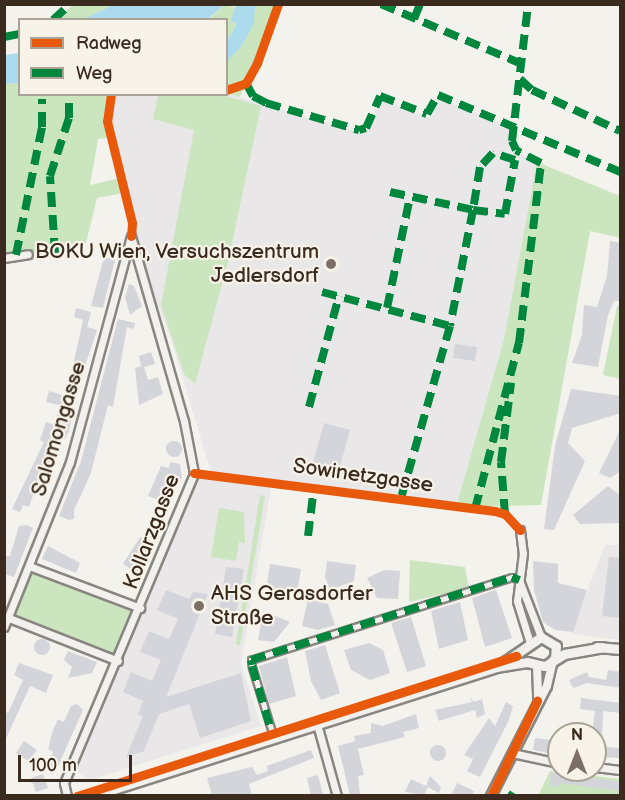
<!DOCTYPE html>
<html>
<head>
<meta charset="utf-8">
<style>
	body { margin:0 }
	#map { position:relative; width:625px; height:800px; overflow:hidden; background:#f4f2ec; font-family:"Balsamiq Sans",sans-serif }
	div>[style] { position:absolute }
	.built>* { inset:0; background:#e9e7e8 }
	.green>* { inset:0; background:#cbe5bf }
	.water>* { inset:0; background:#abdbed }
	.building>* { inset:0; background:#d4d4db }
	.round { border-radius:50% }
	.roads { filter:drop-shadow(2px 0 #898580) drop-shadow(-2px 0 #898580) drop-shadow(0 2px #898580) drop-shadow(0 -2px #898580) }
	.pedestrian>* { height:4.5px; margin:-2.25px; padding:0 2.25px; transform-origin:2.25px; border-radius:2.25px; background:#f2f1ed }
	.minor>* { height:7px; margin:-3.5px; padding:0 3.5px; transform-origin:3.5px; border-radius:3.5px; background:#f2f1ed }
	.tertiary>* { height:8px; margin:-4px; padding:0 4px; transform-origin:4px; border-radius:4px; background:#f2f1ed }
	.secondary>* { height:9px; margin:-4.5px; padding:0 4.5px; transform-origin:4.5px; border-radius:4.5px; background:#f2f1ed }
	.quiet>* { height:8px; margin-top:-4px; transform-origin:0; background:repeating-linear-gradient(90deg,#00873e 0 15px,transparent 0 23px) }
	.cycleway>* { height:9px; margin:-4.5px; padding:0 4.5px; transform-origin:4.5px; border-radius:4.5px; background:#e8590c }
	.dots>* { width:16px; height:16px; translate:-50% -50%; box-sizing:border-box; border:3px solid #f7f3e8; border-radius:50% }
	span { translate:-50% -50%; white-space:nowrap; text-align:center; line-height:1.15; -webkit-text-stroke:4.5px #f7f3e8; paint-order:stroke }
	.poi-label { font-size:21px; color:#3b2a1e }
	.right { translate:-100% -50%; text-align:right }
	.left { translate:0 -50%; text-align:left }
	.street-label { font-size:21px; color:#3b2a1e }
	.frame { position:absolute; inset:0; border:6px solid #3b2a1e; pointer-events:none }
	.legend { position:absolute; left:18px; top:18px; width:210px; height:78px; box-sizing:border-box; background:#f7f3e8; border:2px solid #aca397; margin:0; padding:8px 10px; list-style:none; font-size:18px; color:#3b2a1e }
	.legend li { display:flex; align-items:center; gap:12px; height:30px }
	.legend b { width:30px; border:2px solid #aca397 }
	.north { position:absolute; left:547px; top:722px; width:60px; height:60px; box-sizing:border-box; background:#f7f3e8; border:2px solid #aca397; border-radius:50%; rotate:0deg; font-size:16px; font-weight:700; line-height:24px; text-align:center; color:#3b2a1e }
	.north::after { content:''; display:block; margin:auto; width:21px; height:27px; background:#7c7066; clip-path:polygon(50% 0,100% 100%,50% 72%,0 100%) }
	.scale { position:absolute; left:18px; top:755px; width:114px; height:27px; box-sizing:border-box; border:3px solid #3b2a1e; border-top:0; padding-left:8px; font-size:18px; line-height:21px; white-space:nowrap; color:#3b2a1e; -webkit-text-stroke:4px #f7f3e8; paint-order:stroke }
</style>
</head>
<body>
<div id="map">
	<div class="built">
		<i style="clip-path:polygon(227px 93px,365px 134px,380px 98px,430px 118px,439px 98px,513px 128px,509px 148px,537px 162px,504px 339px,456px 507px,272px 481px,241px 664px,261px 726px,89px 780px,77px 771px,199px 476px,211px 472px,171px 339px,159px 308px,154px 308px,109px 121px,113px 95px)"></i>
		<i style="clip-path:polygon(605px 545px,620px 545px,620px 640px,571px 634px)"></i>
	</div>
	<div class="green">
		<i style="clip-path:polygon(73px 5px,113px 5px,84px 19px,56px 20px)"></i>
		<i style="clip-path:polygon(224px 5px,237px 8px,230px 24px,235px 20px,236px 26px,227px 40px,226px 20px,208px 20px)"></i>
		<i style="clip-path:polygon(255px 5px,278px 5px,240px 97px,227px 93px,226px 61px,241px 47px)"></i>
		<i style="clip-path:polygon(19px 83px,20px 94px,113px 95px,107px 138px,98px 139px,90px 185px,120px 178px,123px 193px,97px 198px,86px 243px,37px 254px,28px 249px,5px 255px,5px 84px)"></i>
		<i style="clip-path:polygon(158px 95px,222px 95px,261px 106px,228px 262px,195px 384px,184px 374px,161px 305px,194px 130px,153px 119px)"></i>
		<i style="clip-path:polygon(537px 162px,620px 196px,620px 238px,590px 231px,541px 505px,456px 507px,504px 339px)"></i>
		<i style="clip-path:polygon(617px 306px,620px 306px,620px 379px,603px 375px)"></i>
		<i style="clip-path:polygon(260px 495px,265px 496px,240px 645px,236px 644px)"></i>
		<i style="clip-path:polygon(219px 508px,244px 512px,245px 543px,239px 542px,236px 561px,211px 557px)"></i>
		<i style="clip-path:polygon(410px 560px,465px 567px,469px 588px,409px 602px)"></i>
		<i style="clip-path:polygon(32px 570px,132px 609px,113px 655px,13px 615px)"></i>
		<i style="clip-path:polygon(550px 771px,620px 779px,620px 795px,538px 796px)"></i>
	</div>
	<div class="water">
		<i style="clip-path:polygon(113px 5px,113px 4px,224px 5px,208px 19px,84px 19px)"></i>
		<i style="clip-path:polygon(236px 5px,255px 5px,254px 23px,241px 47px,227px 61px,227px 40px,236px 26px,235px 21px,230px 24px)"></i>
		<i style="clip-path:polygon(19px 53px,19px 83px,5px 84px,5px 55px)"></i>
	</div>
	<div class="building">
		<i style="clip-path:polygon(610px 241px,621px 243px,621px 301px,614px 301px,608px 315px,598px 367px,572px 363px,582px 335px,584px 305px,597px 307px,607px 276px)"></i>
		<i style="clip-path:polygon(104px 257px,115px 260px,103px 308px,91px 306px)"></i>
		<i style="clip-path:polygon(129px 284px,134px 286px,142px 306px,130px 315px,125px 297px)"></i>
		<i style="clip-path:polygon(76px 308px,91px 312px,87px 327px,97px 330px,77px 390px,68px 388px,83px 320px,74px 317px)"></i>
		<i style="clip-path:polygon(118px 319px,135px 323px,134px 329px,127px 327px,113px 407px,108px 405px,91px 473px,74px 510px,74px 519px,69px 520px,59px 516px,81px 461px)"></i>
		<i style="clip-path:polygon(455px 344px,477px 347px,475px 361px,453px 358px)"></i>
		<i style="clip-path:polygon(151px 352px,155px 364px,144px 367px,148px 380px,158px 377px,163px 394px,139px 405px,135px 368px,141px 366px,139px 356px)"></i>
		<i style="clip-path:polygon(571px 389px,621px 396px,621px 413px,572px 428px,568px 443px,585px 461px,554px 530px,544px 529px,555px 446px)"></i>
		<i style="clip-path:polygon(49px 391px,66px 396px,63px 406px,46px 402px)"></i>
		<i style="clip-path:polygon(58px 412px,72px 416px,69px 431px,65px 439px,54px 436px,50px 450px,58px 453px,52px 467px,44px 464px,29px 507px,23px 505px,20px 512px,12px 509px,44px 442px,40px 440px,46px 422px,55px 425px)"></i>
		<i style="clip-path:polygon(324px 423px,350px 430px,338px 473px,312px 466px)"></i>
		<i style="clip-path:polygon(621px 428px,621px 471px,610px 478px,599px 473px)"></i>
		<i class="round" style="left:166px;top:441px;width:16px;height:16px"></i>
		<i style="clip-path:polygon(170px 462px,180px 464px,182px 478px,173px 483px,164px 502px,148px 496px,161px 466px,169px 468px)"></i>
		<i style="clip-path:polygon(608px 486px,621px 496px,621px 523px,580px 524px,573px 515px)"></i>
		<i style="clip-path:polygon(26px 525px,33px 528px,14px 577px,5px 574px,4px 556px,10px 556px,19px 526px)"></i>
		<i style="clip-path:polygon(140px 537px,153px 542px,139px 574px,123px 564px)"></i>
		<i style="clip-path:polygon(48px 546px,80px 563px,76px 573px,42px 559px)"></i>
		<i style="clip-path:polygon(609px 557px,621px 558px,621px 618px,602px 616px)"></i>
		<i style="clip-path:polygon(327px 561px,356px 565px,354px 581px,330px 590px,325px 577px)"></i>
		<i style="clip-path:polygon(533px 561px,558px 564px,558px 583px,587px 590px,573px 632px,555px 630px,543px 622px,534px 590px)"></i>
		<i style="clip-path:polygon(270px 564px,301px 569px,297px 593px,274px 601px,267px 583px)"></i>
		<i style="clip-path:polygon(226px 567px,244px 569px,232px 637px,215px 634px)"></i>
		<i style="clip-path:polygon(384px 570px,400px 571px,398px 599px,377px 598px,367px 578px)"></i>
		<i style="clip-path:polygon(166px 590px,189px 599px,193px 592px,208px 594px,166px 697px,241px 673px,251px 721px,200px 738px,189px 704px,159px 714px,144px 751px,126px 757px,143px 716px,138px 715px,143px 701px,123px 692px,131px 672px,152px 681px,161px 660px,140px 652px,149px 631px,169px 639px,178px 619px,157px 610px)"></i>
		<i style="clip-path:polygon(496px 590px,512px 638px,485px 647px,472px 598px)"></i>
		<i style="clip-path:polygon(308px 599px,328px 604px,335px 625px,318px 630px,302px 626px)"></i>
		<i style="clip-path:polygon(460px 602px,468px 640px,439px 649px,431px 611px)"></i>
		<i style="clip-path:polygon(263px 611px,290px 622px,274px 642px,258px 640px)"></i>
		<i style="clip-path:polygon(411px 617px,426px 666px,407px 672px,391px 623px)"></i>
		<i class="round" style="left:34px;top:639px;width:16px;height:16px"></i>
		<i style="clip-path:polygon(369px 643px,383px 650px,390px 673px,370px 680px,351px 670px,344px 650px)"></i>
		<i style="clip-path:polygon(325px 645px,340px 693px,321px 700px,311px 681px,305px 651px)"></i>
		<i style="clip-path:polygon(68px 651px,97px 662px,92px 673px,68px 678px,72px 667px,64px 660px)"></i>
		<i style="clip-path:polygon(287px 657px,296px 696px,269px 704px,259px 666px)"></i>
		<i style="clip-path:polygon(19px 663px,53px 675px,46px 693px,30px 686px,4px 743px,4px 711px,8px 713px,23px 680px,14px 675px)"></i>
		<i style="clip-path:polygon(608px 670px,621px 672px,621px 688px,587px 683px,573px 688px,569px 680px,587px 672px,589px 677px,606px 680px)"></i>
		<i style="clip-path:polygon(470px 697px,474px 702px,482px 699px,485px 714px,477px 718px,475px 710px,439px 721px,435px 710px,472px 702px)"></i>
		<i style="clip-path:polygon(581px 698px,621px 703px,621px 713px,603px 711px,602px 744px,595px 744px,592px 733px,595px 711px,580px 709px)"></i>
		<i style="clip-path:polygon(506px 702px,513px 706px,508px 722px,480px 777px,467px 771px,473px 759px,464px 755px,489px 718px,495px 726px)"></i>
		<i style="clip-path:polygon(77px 704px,83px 710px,56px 771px,47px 768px,53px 752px,48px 749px,53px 730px,58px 719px,64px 722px,71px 706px)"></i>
		<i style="clip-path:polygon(416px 714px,419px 728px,403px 732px,405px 737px,358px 749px,364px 775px,358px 776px,360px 795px,350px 795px,338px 746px,355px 741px,354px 736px,371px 733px,371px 723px,383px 726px)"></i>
		<i style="clip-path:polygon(535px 738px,559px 741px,559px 755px,533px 750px)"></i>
		<i style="clip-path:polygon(24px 741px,37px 750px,28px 761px,16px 753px)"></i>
		<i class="round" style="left:430px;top:745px;width:16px;height:16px"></i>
		<i style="clip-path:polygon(599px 746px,619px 748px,621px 758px,597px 757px)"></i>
		<i style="clip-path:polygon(311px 750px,314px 758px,249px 784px,252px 795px,212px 795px,207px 778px,252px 767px,257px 775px,268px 771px,267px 766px)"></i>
		<i style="clip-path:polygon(551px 772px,621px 782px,621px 791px,559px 783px,559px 787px,550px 786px)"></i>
		<i style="clip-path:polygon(43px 774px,48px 788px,36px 792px,31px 778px)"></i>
		<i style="clip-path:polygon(318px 775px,323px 795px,311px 795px,307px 778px)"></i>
		<i style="clip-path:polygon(430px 776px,441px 787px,439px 793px,428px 787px,424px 795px,405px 792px,411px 779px,426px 786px)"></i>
		<i style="clip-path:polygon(457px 783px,474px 791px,472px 795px,452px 794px)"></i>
	</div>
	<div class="roads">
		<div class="pedestrian">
			<i style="left:252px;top:665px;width:5px;rotate:-101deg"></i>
			<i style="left:251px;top:660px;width:274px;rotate:-17.6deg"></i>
			<i style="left:512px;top:577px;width:8px;rotate:23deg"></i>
			<i style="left:252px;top:666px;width:74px;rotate:72.8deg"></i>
		</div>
		<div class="minor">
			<i style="left:4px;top:258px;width:24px;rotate:-9deg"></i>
			<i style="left:520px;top:530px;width:23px;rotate:83deg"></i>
			<i style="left:523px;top:553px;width:48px;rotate:97.1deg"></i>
			<i style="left:517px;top:601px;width:44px;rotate:72.8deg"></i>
			<i style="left:29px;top:566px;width:119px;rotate:20.7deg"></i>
			<i style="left:519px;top:580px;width:61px;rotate:68.9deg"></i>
			<i style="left:9px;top:618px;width:117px;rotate:21.5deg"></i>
			<i style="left:4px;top:627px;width:178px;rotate:-68.2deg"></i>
			<i style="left:70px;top:462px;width:231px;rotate:-74.9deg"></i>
			<i style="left:317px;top:724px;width:75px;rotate:74.5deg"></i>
			<i style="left:512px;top:753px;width:48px;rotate:12deg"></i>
			<i style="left:595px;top:767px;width:25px;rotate:7deg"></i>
			<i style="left:67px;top:796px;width:13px;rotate:-103deg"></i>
			<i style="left:64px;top:783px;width:336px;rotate:-67.2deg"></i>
			<i style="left:194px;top:473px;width:53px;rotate:-100.9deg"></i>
			<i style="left:184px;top:421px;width:192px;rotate:-106deg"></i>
		</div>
		<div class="tertiary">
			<i style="left:537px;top:665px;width:33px;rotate:88deg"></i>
			<i style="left:491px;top:796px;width:123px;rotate:-63deg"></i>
			<i style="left:547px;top:686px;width:26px;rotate:-77deg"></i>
		</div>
		<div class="secondary">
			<i style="left:597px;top:647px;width:23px;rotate:5deg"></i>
			<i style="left:503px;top:663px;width:46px;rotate:-34.4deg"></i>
			<i style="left:541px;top:637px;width:17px;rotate:31deg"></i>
			<i style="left:556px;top:646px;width:12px;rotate:95deg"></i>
			<i style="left:92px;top:796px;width:424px;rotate:-17.7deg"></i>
			<i style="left:496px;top:667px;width:31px;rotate:-9deg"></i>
			<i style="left:527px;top:662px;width:18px;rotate:13deg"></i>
			<i style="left:545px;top:666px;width:22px;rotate:-32deg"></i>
			<i style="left:564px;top:654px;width:39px;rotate:-10deg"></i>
		</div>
	</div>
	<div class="quiet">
		<i style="left:381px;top:4px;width:153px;rotate:23.1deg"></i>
		<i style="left:414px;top:19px;width:16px;rotate:-68deg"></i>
		<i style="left:53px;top:20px;width:23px;rotate:-43deg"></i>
		<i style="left:4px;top:37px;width:16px;rotate:-11deg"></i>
		<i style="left:520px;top:79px;width:16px;rotate:43deg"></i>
		<i style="left:532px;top:90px;width:97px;rotate:25deg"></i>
		<i style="left:246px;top:83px;width:15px;rotate:62deg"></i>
		<i style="left:253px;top:96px;width:15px;rotate:28deg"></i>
		<i style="left:266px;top:103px;width:97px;rotate:16.2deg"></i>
		<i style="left:359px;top:130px;width:7px;rotate:-16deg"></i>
		<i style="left:366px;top:128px;width:35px;rotate:-66deg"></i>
		<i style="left:380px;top:96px;width:50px;rotate:21deg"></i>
		<i style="left:427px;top:114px;width:22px;rotate:-60deg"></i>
		<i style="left:438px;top:95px;width:198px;rotate:22.9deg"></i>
		<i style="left:390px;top:192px;width:85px;rotate:12.2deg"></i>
		<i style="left:473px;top:210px;width:32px;rotate:7deg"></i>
		<i style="left:505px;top:214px;width:55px;rotate:-79.5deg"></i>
		<i style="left:515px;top:160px;width:23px;rotate:-162deg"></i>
		<i style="left:493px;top:153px;width:19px;rotate:133deg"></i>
		<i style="left:480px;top:167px;width:44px;rotate:99.2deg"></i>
		<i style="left:473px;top:210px;width:118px;rotate:101.2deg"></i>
		<i style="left:450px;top:326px;width:179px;rotate:105.9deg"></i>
		<i style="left:55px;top:253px;width:77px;rotate:-93.7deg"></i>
		<i style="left:50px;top:176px;width:61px;rotate:-71.9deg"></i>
		<i style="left:69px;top:118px;width:24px;rotate:-90deg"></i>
		<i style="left:16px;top:255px;width:131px;rotate:-78.5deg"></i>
		<i style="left:42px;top:127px;width:28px;rotate:-90deg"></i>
		<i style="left:322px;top:292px;width:132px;rotate:14.9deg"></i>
		<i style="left:387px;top:308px;width:113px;rotate:-78.3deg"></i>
		<i style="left:309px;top:407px;width:115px;rotate:-74.9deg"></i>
		<i style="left:475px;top:509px;width:172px;rotate:-75.2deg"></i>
		<i style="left:519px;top:343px;width:181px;rotate:-83deg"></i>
		<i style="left:541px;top:163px;width:28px;rotate:-153deg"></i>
		<i style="left:516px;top:150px;width:10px;rotate:-114deg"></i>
		<i style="left:512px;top:141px;width:138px;rotate:-83.3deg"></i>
		<i style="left:505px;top:514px;width:52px;rotate:-94.4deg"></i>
		<i style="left:501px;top:462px;width:80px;rotate:-82.8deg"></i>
		<i style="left:308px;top:536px;width:49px;rotate:-83deg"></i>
		<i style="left:252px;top:665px;width:5px;rotate:-101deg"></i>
		<i style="left:251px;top:660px;width:274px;rotate:-17.6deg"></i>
		<i style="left:512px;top:577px;width:8px;rotate:23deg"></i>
		<i style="left:252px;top:666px;width:74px;rotate:73.5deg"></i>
		<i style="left:511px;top:796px;width:4px;rotate:-56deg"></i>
	</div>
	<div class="cycleway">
		<i style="left:226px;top:90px;width:21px;rotate:-19deg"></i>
		<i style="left:246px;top:83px;width:23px;rotate:-61deg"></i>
		<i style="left:257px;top:63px;width:63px;rotate:-70.4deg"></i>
		<i style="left:111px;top:94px;width:27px;rotate:98deg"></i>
		<i style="left:107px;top:121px;width:105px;rotate:76.2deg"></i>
		<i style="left:132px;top:223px;width:13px;rotate:94deg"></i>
		<i style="left:194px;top:473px;width:303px;rotate:7.2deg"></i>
		<i style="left:495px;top:511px;width:10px;rotate:17deg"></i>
		<i style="left:505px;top:514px;width:22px;rotate:47deg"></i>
		<i style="left:77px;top:796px;width:461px;rotate:-17.7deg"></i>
		<i style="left:491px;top:796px;width:106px;rotate:-64.2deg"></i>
	</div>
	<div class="dots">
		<i style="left:331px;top:264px;background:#7c7066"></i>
		<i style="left:199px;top:606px;background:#7c7066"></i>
	</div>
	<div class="poi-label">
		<span class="right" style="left:319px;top:264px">BOKU Wien, Versuchszentrum<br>Jedlersdorf</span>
		<span class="left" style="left:211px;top:606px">AHS Gerasdorfer<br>Straße</span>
	</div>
	<div class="street-label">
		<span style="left:59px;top:429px;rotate:-73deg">Salomongasse</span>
		<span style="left:363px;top:476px;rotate:8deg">Sowinetzgasse</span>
		<span style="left:152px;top:532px;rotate:-69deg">Kollarzgasse</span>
	</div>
	<div class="frame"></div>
	<ul class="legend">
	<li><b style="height:8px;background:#e8590c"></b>Radweg</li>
	<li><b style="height:8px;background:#00873e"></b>Weg</li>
	</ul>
	<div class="north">N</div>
	<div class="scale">100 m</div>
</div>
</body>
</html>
